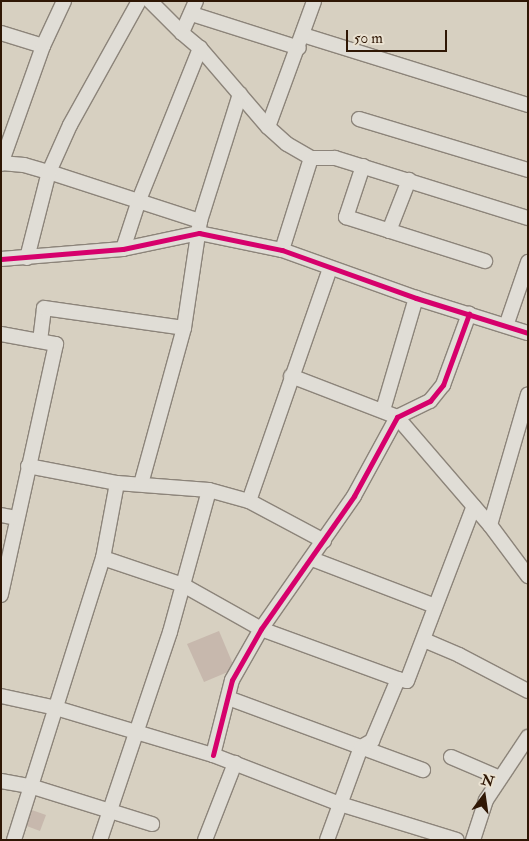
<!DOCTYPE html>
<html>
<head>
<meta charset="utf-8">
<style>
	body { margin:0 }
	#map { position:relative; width:529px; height:841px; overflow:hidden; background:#d7d0c1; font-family:"IM FELL Double Pica",serif }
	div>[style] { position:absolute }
	.building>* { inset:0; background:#c7b8ad }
	.roads { filter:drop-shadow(1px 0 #8c847a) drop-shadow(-1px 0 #8c847a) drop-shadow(0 1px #8c847a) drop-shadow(0 -1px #8c847a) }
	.street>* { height:14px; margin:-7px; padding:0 7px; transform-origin:7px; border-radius:7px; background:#e0ddd6 }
	.cycleway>* { height:5px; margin:-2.5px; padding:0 2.5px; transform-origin:2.5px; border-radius:2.5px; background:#d6006c }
	span { translate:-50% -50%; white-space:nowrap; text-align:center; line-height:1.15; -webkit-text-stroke:4.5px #eae2d2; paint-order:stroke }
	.frame { position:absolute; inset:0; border:2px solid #2f1705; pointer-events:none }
	.north { position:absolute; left:459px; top:771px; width:50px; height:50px; -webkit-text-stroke:4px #eae2d2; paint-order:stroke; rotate:14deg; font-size:14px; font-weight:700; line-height:20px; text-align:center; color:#2f1705 }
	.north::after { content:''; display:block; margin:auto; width:18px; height:22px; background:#2f1705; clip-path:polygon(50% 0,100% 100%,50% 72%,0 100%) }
	.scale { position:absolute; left:346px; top:30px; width:101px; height:22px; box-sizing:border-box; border:2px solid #2f1705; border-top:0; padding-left:6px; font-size:15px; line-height:18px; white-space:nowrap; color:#2f1705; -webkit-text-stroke:4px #eae2d2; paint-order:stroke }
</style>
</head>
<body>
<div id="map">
	<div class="building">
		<i style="clip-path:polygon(219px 631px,235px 669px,204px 682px,187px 644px)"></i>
		<i style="clip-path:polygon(29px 809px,46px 815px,40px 831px,24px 825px)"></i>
	</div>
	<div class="roads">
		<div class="street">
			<i style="left:150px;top:1px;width:45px;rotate:45deg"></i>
			<i style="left:196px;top:1px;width:35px;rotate:114deg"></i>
			<i style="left:182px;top:33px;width:23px;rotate:40deg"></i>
			<i style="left:200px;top:48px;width:104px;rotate:49.3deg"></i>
			<i style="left:268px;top:127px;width:25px;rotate:42deg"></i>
			<i style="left:287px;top:144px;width:28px;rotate:30deg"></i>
			<i style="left:311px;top:158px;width:24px"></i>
			<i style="left:335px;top:158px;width:202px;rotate:17.3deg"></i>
			<i style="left:192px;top:14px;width:112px;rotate:17.6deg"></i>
			<i style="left:1px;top:33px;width:44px;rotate:17.2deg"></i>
			<i style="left:303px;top:35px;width:236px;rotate:17.3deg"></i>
			<i style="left:359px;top:119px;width:177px;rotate:16.8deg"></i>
			<i style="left:268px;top:127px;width:134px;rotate:-69.9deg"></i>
			<i style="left:1px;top:163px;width:23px;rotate:5deg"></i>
			<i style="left:24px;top:165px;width:26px;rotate:16deg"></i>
			<i style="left:49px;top:172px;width:159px;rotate:18deg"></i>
			<i style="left:1px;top:164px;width:125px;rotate:-70.4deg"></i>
			<i style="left:43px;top:46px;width:50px;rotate:-65deg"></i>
			<i style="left:363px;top:166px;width:54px;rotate:108.4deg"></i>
			<i style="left:346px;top:217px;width:146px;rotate:17.6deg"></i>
			<i style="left:389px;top:231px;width:55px;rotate:-68.6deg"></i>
			<i style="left:123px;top:249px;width:52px;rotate:-71.9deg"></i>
			<i style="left:139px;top:200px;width:164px;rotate:-68.1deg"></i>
			<i style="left:282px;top:250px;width:96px;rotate:-72.5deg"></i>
			<i style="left:27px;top:258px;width:89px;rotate:-75.7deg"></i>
			<i style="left:49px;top:172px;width:51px;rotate:-65.9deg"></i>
			<i style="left:70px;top:125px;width:142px;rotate:-60.9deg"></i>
			<i style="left:1px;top:259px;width:122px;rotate:-4.7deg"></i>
			<i style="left:123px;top:249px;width:78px;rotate:-11.9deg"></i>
			<i style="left:199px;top:233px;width:85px;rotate:11.6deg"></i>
			<i style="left:282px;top:250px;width:142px;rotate:19.7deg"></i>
			<i style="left:416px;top:298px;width:117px;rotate:17.4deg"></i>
			<i style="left:506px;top:326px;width:68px;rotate:-71deg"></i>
			<i style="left:1px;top:334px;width:56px;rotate:10.3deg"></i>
			<i style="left:56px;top:344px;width:257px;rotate:102.4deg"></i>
			<i style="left:40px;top:341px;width:33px;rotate:-83deg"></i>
			<i style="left:44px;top:308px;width:141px;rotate:8.1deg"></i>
			<i style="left:291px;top:376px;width:114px;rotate:21.1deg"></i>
			<i style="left:397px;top:417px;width:143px;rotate:49.3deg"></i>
			<i style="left:490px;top:525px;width:64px;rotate:53.3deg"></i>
			<i style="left:383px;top:410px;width:117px;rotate:-73.6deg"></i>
			<i style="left:28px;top:466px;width:91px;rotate:10.8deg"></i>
			<i style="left:117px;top:483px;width:92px;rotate:4.4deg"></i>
			<i style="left:209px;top:490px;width:41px;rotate:15.4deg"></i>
			<i style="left:249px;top:501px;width:85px;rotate:28.1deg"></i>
			<i style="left:141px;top:484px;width:162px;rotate:-74.6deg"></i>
			<i style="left:184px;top:328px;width:108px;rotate:-81.5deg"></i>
			<i style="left:200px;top:221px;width:133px;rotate:-72.5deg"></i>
			<i style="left:249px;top:501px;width:247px;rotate:-70.8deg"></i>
			<i style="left:1px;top:515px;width:15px;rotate:11deg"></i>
			<i style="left:490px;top:525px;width:136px;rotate:-73.8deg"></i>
			<i style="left:103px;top:558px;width:84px;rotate:18.6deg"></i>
			<i style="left:183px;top:585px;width:90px;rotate:29.4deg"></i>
			<i style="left:261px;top:629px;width:146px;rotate:20.1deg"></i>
			<i style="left:312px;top:559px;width:132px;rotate:20.9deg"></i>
			<i style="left:424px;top:640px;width:38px;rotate:23deg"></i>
			<i style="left:459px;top:655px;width:78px;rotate:27.6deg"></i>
			<i style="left:1px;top:696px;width:56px;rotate:12.3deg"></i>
			<i style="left:56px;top:708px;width:164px;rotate:16.7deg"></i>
			<i style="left:213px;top:755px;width:136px;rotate:21.1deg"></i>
			<i style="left:340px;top:804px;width:122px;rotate:17.1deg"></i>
			<i style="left:228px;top:698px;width:208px;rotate:20.3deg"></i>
			<i style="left:213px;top:755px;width:77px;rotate:-75.8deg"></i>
			<i style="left:232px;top:680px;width:59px;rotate:-60.4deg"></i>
			<i style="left:261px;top:629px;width:162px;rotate:-55deg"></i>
			<i style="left:354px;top:496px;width:90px;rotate:-61.4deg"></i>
			<i style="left:397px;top:417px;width:37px;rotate:-26deg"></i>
			<i style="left:430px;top:401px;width:21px;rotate:-51deg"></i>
			<i style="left:443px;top:385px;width:76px;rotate:-69.9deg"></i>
			<i style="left:451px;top:757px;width:53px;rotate:23.2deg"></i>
			<i style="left:1px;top:781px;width:29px;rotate:10deg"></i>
			<i style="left:30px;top:786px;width:128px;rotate:17.3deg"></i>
			<i style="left:14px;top:840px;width:296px;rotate:-72.5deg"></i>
			<i style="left:103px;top:558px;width:76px;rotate:-79.4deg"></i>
			<i style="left:100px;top:840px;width:219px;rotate:-71.4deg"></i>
			<i style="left:170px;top:632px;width:147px;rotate:-74.6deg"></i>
			<i style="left:205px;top:840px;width:83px;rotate:-68.7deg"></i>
			<i style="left:327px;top:840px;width:99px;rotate:-69.9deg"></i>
			<i style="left:361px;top:747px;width:13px;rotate:-29deg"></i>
			<i style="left:372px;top:741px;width:67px;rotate:-67.2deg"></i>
			<i style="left:398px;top:679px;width:9px;rotate:13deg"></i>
			<i style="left:407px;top:681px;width:187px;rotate:-69.1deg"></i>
			<i style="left:473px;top:840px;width:42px;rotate:-72deg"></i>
			<i style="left:486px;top:800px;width:76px;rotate:-56.3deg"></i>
		</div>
	</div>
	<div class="cycleway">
		<i style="left:1px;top:259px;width:122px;rotate:-4.7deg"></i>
		<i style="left:123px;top:249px;width:78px;rotate:-11.9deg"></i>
		<i style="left:199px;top:233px;width:85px;rotate:11.6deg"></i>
		<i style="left:282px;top:250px;width:142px;rotate:19.7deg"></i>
		<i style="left:416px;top:298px;width:117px;rotate:17.4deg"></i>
		<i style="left:213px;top:755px;width:77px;rotate:-75.8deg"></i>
		<i style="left:232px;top:680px;width:59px;rotate:-60.4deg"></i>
		<i style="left:261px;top:629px;width:162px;rotate:-55deg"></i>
		<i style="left:354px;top:496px;width:90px;rotate:-61.4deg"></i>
		<i style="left:397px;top:417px;width:37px;rotate:-26deg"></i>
		<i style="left:430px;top:401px;width:21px;rotate:-51deg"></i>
		<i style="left:443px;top:385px;width:76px;rotate:-69.9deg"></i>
	</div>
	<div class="frame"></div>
	<div class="north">N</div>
	<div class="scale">50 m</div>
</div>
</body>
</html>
